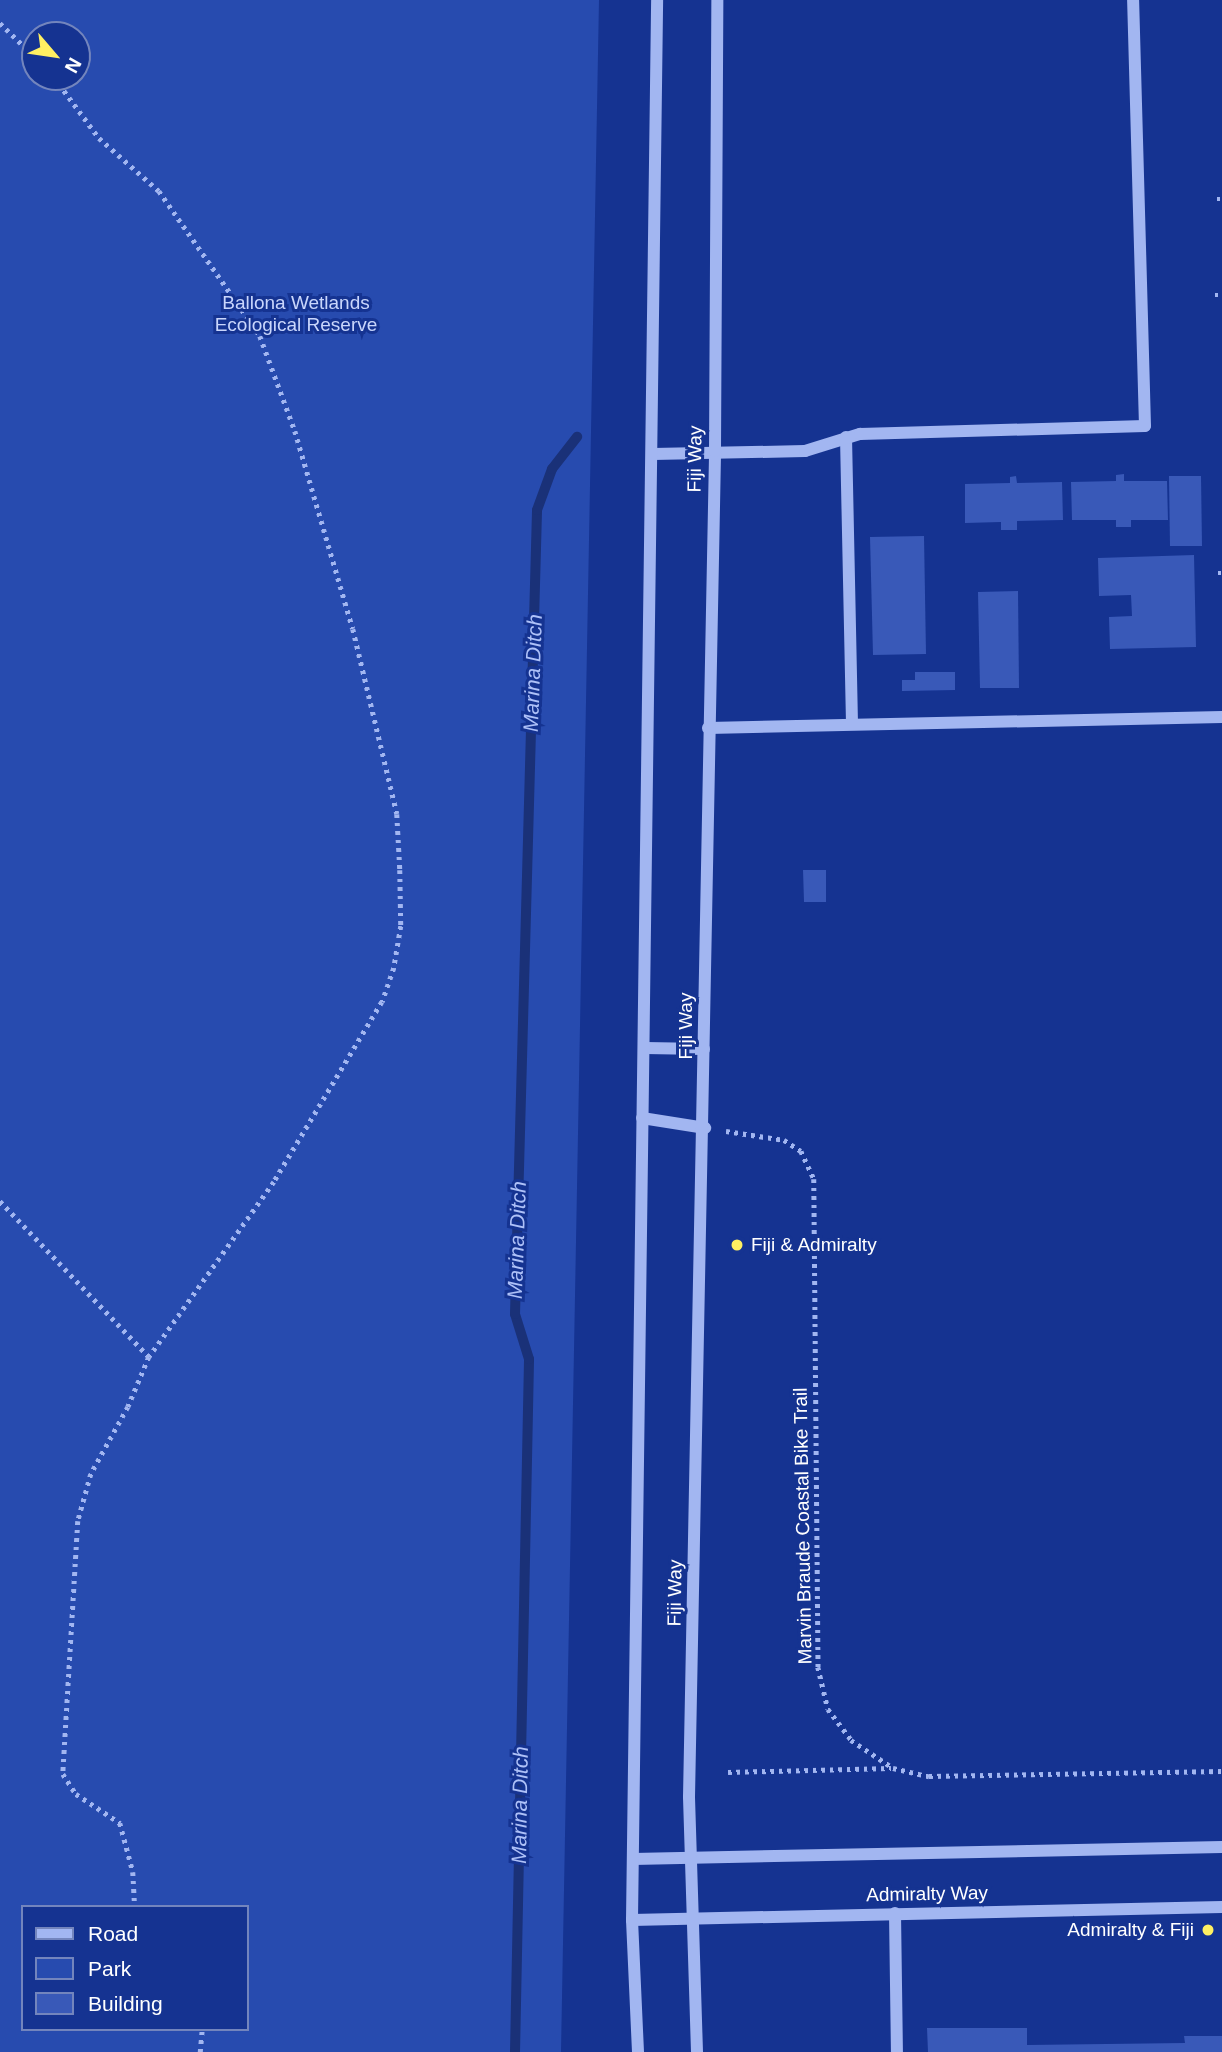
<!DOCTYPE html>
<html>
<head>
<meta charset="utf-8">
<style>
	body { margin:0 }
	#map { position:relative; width:1222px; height:2052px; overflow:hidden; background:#153391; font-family:Helvetica,sans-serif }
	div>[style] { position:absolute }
	.green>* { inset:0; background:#274baf }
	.stream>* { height:10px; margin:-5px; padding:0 5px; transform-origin:5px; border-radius:5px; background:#1a3178 }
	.building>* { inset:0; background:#3959b8 }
	.path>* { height:4.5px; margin-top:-2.25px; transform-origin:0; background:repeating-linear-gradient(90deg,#a2b6f1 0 3.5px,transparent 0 8.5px) }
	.minor>* { height:12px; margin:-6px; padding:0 6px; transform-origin:6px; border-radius:6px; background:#a2b6f1 }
	.dots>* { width:19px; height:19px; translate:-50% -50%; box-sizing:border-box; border:4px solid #153391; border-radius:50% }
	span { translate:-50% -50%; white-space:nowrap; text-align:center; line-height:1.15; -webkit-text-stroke:6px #153391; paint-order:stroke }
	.park-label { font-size:19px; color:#c9d6fc }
	.street-label { font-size:19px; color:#fff }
	.poi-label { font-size:19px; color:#fff }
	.left { translate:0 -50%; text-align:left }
	.right { translate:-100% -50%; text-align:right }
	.water-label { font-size:21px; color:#aec1f8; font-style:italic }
	.legend { position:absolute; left:21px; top:1905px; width:228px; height:126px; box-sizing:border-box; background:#153391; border:2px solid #7385bd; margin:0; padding:9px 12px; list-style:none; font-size:21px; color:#fff }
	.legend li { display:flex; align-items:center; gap:14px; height:35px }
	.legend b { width:35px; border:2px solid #7385bd }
	.north { position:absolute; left:21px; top:21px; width:70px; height:70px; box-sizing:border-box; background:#153391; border:2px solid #7385bd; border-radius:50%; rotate:119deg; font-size:19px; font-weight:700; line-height:28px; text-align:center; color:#fff }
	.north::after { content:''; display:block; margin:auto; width:24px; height:32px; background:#fff062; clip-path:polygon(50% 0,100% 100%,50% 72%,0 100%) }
</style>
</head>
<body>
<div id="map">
	<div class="green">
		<i style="clip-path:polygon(evenodd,0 0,599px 0,561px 2052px,0 2052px,0 0,35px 35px,77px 35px,77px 77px,35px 77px,35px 35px,0 0,23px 1907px,247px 1907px,247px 2029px,23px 2029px,23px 1907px)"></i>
	</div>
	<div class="stream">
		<i style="left:515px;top:2052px;width:693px;rotate:-88.84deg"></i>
		<i style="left:529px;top:1359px;width:47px;rotate:-107.3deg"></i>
		<i style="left:515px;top:1314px;width:804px;rotate:-88.43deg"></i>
		<i style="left:537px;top:510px;width:44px;rotate:-69.9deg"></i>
		<i style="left:552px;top:469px;width:41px;rotate:-52deg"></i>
	</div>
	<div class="building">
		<i style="clip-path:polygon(1124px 474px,1124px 481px,1167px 481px,1168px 520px,1131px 520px,1131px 527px,1116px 527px,1116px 520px,1072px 520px,1071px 482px,1116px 481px,1116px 475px)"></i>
		<i style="clip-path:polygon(1016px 476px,1017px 483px,1062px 482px,1063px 520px,1017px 521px,1017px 530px,1001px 530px,1001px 522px,965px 523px,965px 484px,1010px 483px,1010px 477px)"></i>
		<i style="clip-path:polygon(1169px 476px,1201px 476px,1202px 546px,1170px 546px)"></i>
		<i style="clip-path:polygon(924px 536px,926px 654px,873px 655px,870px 537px)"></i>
		<i style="clip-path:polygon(1194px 555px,1196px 647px,1110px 649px,1109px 617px,1132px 616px,1131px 595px,1099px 596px,1098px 558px)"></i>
		<i style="clip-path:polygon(1018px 591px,1019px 688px,980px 688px,978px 592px)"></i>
		<i style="clip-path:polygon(915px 672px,955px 672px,955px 690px,902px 691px,902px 680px,915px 680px)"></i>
		<i style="clip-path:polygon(803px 870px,826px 870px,826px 902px,804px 902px)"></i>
		<i style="clip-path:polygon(927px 2028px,1027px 2028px,1027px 2045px,1185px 2043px,1184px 2036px,1222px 2036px,1222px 2052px,928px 2052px)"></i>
	</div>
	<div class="path">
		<i style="left:0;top:23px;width:49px;rotate:44.2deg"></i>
		<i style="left:54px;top:77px;width:76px;rotate:53.6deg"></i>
		<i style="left:99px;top:138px;width:80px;rotate:41.5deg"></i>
		<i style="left:159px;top:191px;width:177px;rotate:55.1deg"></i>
		<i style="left:260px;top:336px;width:101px;rotate:69.8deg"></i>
		<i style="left:295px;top:431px;width:206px;rotate:73.7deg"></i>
		<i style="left:353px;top:629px;width:190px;rotate:76.6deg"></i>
		<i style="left:397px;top:814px;width:56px;rotate:86.9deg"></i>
		<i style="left:400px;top:870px;width:56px;rotate:89deg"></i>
		<i style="left:401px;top:926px;width:43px;rotate:99.5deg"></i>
		<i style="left:394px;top:968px;width:36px;rotate:109deg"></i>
		<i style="left:382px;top:1002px;width:210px;rotate:121deg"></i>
		<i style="left:274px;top:1182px;width:215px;rotate:125.5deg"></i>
		<i style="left:149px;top:1357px;width:54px;rotate:112.8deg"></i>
		<i style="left:128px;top:1407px;width:77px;rotate:118.9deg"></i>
		<i style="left:91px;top:1474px;width:49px;rotate:105.5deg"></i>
		<i style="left:78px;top:1521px;width:253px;rotate:93.4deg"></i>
		<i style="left:63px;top:1774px;width:24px;rotate:57deg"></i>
		<i style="left:76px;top:1794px;width:53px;rotate:33.4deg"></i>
		<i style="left:120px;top:1823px;width:51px;rotate:75.1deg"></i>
		<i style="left:133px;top:1872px;width:35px;rotate:87deg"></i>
		<i style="left:1217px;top:199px;width:5px"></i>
		<i style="left:1215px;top:295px;width:7px"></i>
		<i style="left:1218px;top:573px;width:4px"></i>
		<i style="left:726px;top:1131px;width:59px;rotate:8.8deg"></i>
		<i style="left:784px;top:1140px;width:20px;rotate:33deg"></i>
		<i style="left:801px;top:1151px;width:31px;rotate:65deg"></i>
		<i style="left:814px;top:1179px;width:488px;rotate:89.5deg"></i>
		<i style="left:818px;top:1667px;width:43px;rotate:76.6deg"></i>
		<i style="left:828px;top:1709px;width:39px;rotate:53deg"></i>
		<i style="left:851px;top:1740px;width:50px;rotate:33.7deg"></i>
		<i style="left:893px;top:1768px;width:37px;rotate:13deg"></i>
		<i style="left:929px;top:1776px;width:293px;rotate:-1deg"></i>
		<i style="left:0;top:1201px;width:216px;rotate:46.3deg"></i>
		<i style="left:728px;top:1772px;width:163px;rotate:-1.4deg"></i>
		<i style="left:200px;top:2052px;width:23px;rotate:-85deg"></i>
	</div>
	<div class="minor">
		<i style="left:846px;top:437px;width:286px;rotate:88.8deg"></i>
		<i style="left:653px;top:454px;width:152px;rotate:-1.1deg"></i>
		<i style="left:805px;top:451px;width:58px;rotate:-17.2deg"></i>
		<i style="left:860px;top:434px;width:285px;rotate:-1.6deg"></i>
		<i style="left:1145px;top:426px;width:426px;rotate:-91.6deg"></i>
		<i style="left:708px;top:728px;width:514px;rotate:-1.23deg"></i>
		<i style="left:645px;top:1048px;width:59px;rotate:1deg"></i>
		<i style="left:642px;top:1118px;width:64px;rotate:9deg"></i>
		<i style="left:633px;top:1859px;width:589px;rotate:-1.17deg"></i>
		<i style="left:895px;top:1913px;width:139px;rotate:89.2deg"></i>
		<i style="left:632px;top:1920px;width:590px;rotate:-1.26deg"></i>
		<i style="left:638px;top:2052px;width:132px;rotate:-92.6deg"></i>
		<i style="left:632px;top:1920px;width:1920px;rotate:-89.25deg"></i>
		<i style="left:697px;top:2052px;width:255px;rotate:-91.8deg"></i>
		<i style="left:689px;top:1797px;width:1346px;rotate:-88.89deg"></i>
		<i style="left:715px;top:451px;width:451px;rotate:-89.7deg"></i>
	</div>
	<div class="dots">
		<i style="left:737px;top:1245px;background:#fff062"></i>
		<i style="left:1208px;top:1930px;background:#fff062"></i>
	</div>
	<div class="park-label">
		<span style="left:296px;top:314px">Ballona Wetlands<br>Ecological Reserve</span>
	</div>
	<div class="street-label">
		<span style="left:695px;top:459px;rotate:-89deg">Fiji Way</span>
		<span style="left:686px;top:1026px;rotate:-90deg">Fiji Way</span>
		<span style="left:803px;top:1526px;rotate:-91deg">Marvin Braude Coastal Bike Trail</span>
		<span style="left:675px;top:1593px;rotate:-89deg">Fiji Way</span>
		<span style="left:927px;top:1894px;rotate:-1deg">Admiralty Way</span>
	</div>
	<div class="poi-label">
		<span class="left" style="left:751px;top:1245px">Fiji &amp; Admiralty</span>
		<span class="right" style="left:1194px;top:1930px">Admiralty &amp; Fiji</span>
	</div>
	<div class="water-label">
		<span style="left:533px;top:673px;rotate:-88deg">Marina Ditch</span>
		<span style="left:517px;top:1240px;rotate:-88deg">Marina Ditch</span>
		<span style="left:520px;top:1805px;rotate:-89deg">Marina Ditch</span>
	</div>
	<ul class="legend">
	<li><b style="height:9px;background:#a2b6f1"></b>Road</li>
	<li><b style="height:19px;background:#274baf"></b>Park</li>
	<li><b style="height:19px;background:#3959b8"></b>Building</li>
	</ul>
	<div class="north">N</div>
</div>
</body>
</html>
